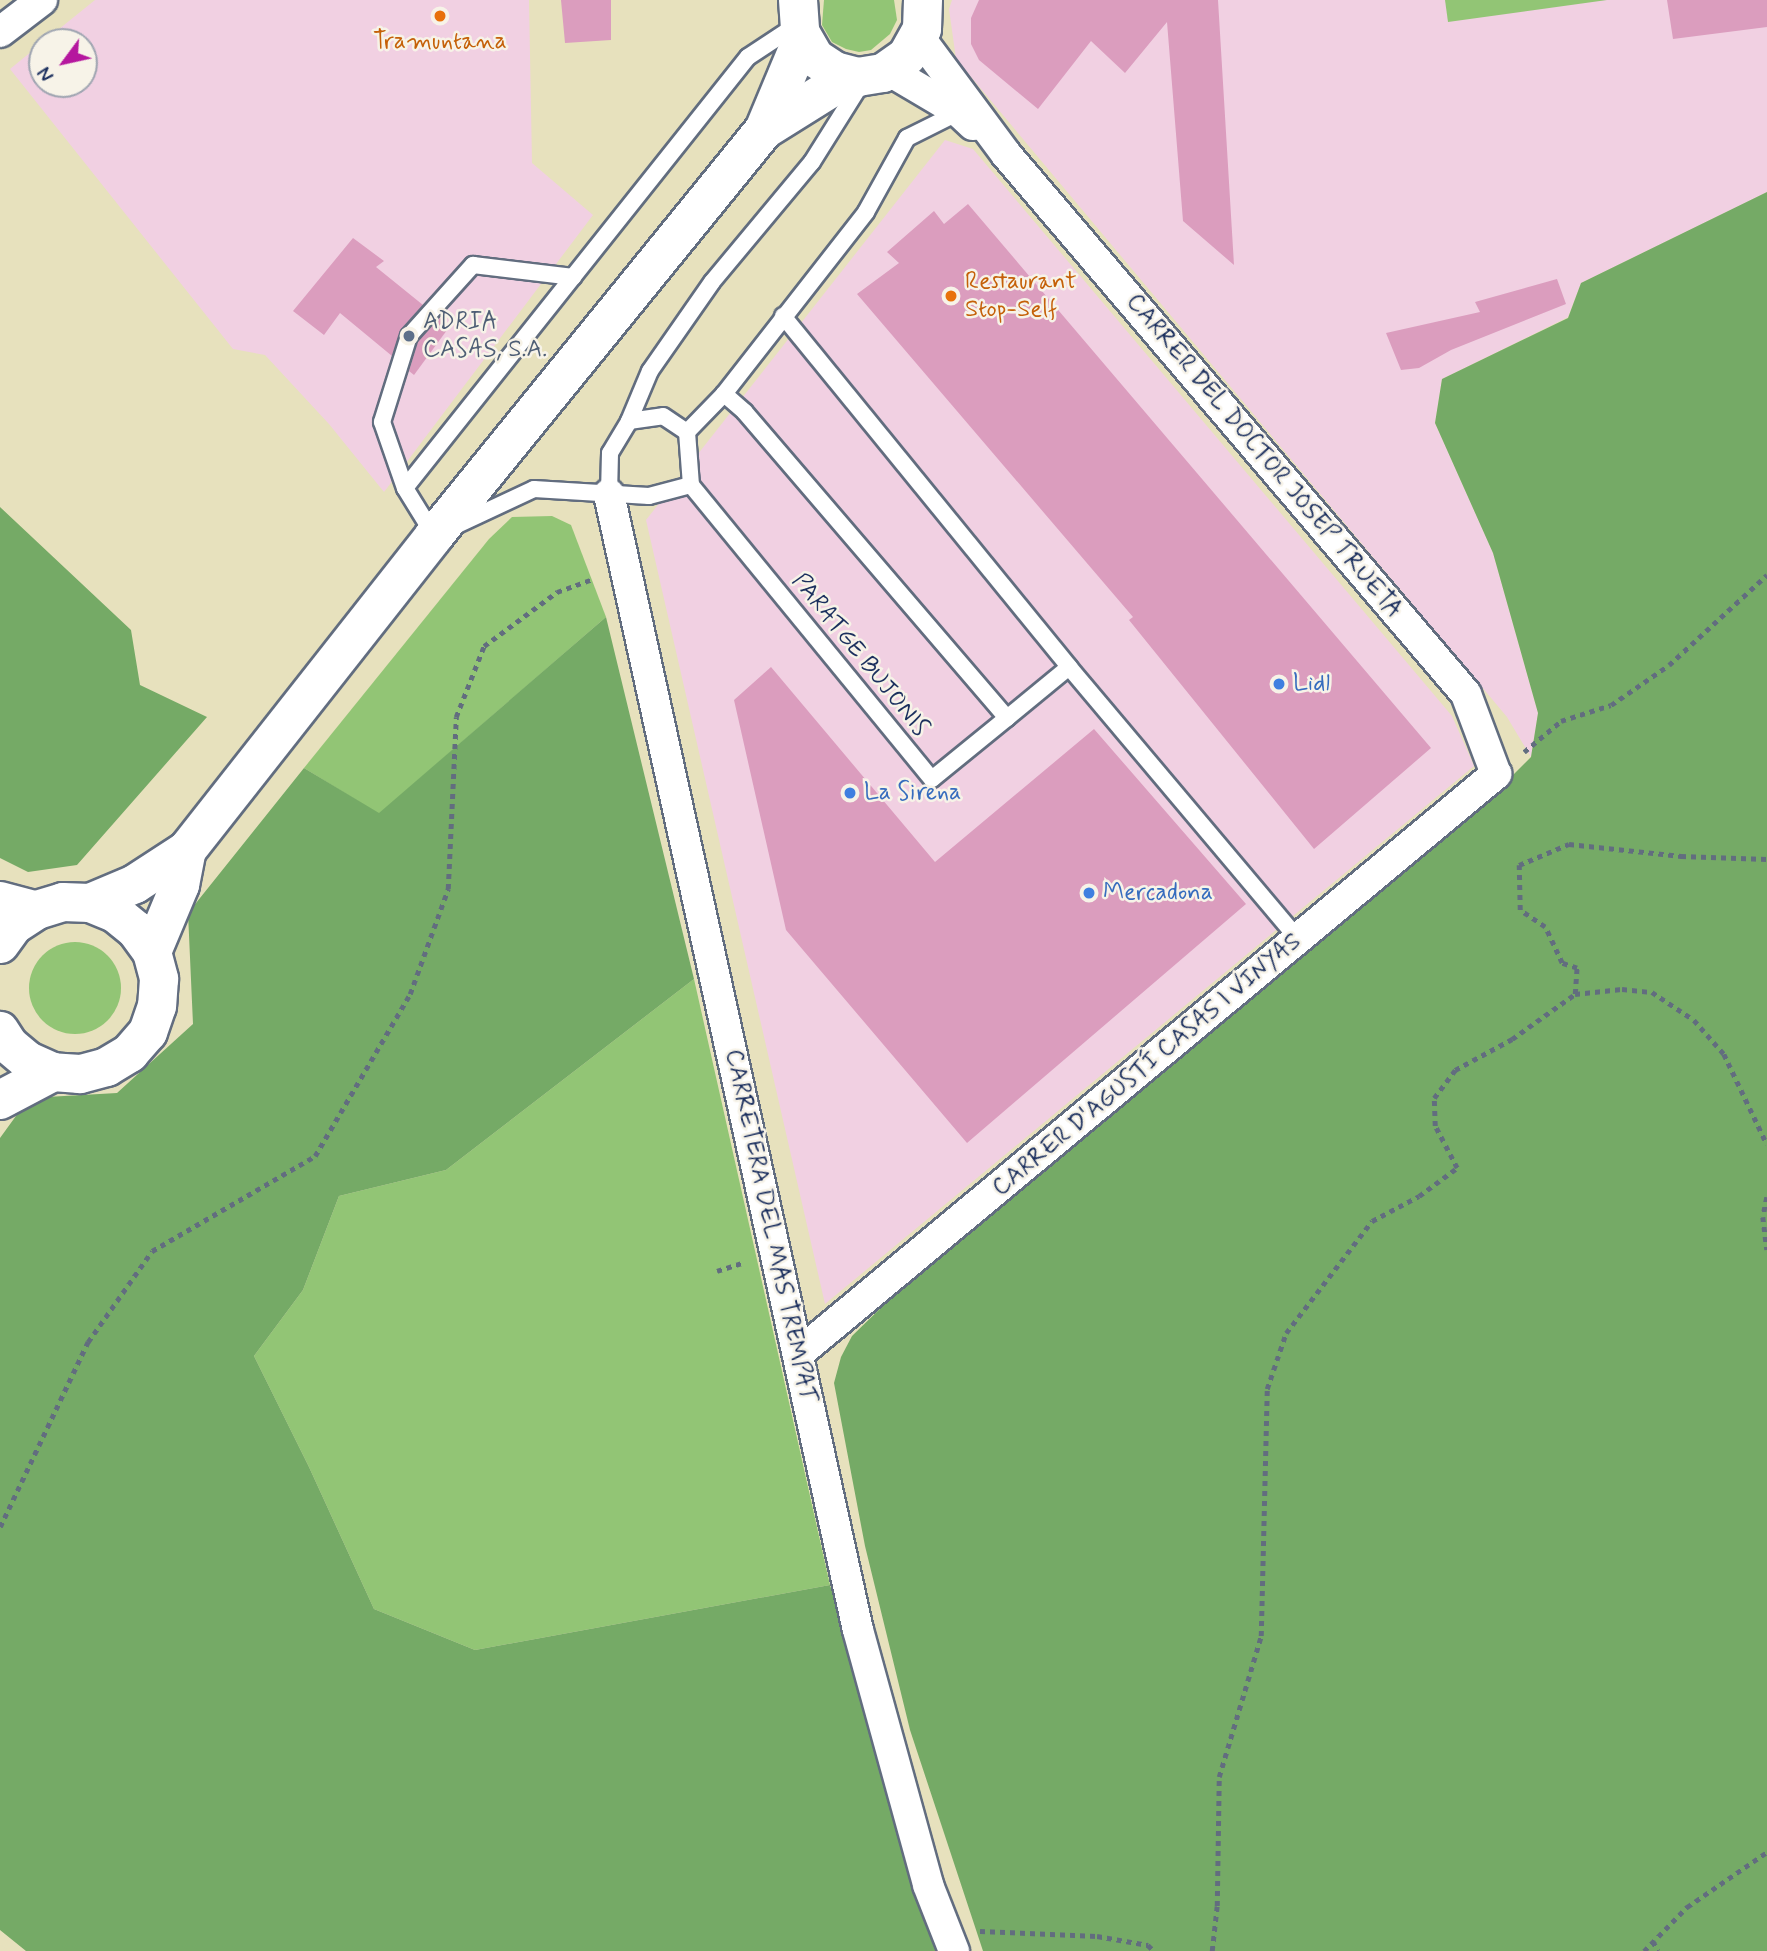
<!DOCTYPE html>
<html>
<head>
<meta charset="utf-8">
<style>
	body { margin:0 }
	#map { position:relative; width:1767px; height:1951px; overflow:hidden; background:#e7e1bd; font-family:Mynerve,sans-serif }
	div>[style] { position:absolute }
	.built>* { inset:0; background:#f1d0e2 }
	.green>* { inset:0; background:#92c575 }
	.round { border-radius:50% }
	.forest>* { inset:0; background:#75aa66 }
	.building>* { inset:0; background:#db9dbe }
	.path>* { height:4.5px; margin-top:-2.25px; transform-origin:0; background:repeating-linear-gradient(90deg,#626d7f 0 5px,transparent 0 10px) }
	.roads { filter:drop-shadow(2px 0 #626d7f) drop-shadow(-2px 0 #626d7f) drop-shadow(0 2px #626d7f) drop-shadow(0 -2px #626d7f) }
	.service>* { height:16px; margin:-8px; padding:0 8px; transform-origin:8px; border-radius:8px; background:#fff }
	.minor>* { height:30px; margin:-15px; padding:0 15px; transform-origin:15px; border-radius:15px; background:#fff }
	.tertiary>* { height:37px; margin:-18.5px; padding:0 18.5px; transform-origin:18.5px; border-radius:18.5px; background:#fff }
	.primary>* { height:38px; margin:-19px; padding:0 19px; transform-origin:19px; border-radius:19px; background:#fff }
	.dots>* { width:19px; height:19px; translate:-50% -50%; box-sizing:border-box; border:4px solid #f7f3e8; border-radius:50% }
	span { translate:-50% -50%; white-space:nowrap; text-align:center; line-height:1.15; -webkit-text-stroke:5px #f7f3e8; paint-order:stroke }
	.food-label { font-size:24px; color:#c56008 }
	.left { translate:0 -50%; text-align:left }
	.service-label { font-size:24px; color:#4e5e75 }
	.street-label { font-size:24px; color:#1b2f5e }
	.shop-label { font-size:24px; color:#366cbe }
	.north { position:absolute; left:28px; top:28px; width:70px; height:70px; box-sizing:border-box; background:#f7f3e8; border:2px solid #9fa5b1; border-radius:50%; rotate:237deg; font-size:19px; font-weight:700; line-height:28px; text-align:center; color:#1b2f5e }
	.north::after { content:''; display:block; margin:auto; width:24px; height:32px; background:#b5179e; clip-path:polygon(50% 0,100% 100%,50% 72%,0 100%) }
</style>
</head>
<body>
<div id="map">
	<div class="built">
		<i style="clip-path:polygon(95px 0,529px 0,532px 163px,593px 215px,384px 492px,329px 424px,265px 355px,233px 349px,10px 69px,42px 43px,42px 84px,84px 84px,84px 42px,43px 42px)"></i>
		<i style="clip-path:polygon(952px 0,1767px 0,1767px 192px,1581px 283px,1568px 317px,1442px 379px,1435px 423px,1493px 553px,1538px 713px,1531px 757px,1507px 717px,956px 59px,949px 9px)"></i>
		<i style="clip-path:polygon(945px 140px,973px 149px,1452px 716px,1474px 766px,825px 1304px,646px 520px)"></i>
	</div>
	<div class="green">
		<i style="clip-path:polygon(824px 0,894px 0,897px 20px,890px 34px,871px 50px,859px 52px,846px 49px,832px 42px,822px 25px)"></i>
		<i style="clip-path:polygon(1445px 0,1607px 0,1448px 22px)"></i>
		<i style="clip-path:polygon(552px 516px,571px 525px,606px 617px,379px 814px,304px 768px,489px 539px,512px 517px)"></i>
		<i class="round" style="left:29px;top:942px;width:92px;height:92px"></i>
		<i style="clip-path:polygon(694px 979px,830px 1585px,475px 1650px,374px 1609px,309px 1467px,254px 1356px,303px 1290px,339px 1196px,446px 1170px)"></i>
	</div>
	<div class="forest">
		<i style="clip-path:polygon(1767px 192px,1767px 1951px,983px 1951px,910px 1730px,865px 1546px,834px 1383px,841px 1357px,852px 1336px,891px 1298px,1504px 784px,1531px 757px,1538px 713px,1493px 553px,1435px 423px,1442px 379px,1568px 318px,1581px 283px)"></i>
		<i style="clip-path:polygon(0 507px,131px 630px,140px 685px,207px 717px,77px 865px,28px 872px,0 858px)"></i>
		<i style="clip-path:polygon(606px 617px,694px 979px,446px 1170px,339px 1196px,303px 1290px,254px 1356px,309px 1467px,374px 1609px,475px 1650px,830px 1585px,944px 1951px,26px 1951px,0 1930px,0 1138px,29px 1098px,117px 1093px,193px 1024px,188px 913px,304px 768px,379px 813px)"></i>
	</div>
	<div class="building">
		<i style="clip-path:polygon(561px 0,611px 0,611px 40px,565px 43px)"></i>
		<i style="clip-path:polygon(979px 0,1218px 0,1234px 265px,1183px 221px,1167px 22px,1125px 73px,1091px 41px,1038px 109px,979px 60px,971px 44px,971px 18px)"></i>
		<i style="clip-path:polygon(1667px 0,1767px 0,1767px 27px,1673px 39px)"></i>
		<i style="clip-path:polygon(968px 204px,1431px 748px,1314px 849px,1129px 620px,1133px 617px,857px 294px,899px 263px,887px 252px,934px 211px,944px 224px)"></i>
		<i style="clip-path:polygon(353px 238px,384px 261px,376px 267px,423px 305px,401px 329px,392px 356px,340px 313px,324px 335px,293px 311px)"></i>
		<i style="clip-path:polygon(1557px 279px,1566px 304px,1451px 350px,1419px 368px,1401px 370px,1386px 333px,1480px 312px,1475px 302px)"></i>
		<i style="clip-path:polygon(440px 318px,450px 326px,414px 375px,409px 371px,418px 341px)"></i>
		<i style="clip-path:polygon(771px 667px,935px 862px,1094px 729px,1246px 904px,967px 1143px,786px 930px,734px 700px)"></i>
	</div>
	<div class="path">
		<i style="left:1524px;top:752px;width:48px;rotate:-40deg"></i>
		<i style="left:1561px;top:721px;width:52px;rotate:-17.7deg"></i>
		<i style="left:1611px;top:705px;width:70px;rotate:-34.6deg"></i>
		<i style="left:1669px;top:665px;width:133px;rotate:-42.6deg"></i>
		<i style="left:1575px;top:994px;width:47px;rotate:-6.1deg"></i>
		<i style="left:1622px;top:989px;width:30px;rotate:6deg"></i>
		<i style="left:1652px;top:992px;width:50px;rotate:33.7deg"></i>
		<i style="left:1694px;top:1020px;width:45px;rotate:48.6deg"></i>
		<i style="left:1724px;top:1054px;width:100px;rotate:64.5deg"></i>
		<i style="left:1767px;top:1197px;width:20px;rotate:101deg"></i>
		<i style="left:1763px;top:1217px;width:33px;rotate:83deg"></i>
		<i style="left:717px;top:1271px;width:29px;rotate:-18deg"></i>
		<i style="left:0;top:1527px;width:205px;rotate:-64.6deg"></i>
		<i style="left:88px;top:1342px;width:111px;rotate:-54.9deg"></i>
		<i style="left:152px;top:1251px;width:189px;rotate:-30.2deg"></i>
		<i style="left:315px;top:1156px;width:188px;rotate:-59.6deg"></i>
		<i style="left:410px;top:994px;width:112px;rotate:-70.1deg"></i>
		<i style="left:448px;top:889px;width:172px;rotate:-87.3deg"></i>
		<i style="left:456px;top:717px;width:76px;rotate:-68.5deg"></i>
		<i style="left:484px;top:646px;width:91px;rotate:-36.5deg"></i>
		<i style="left:557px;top:592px;width:38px;rotate:-20deg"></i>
		<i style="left:980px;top:1931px;width:117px;rotate:2.4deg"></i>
		<i style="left:1097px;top:1936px;width:52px;rotate:10deg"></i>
		<i style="left:1148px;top:1945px;width:8px;rotate:45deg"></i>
		<i style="left:1653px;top:1941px;width:11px;rotate:63deg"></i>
		<i style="left:1212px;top:1951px;width:45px;rotate:-83.7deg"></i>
		<i style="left:1217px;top:1906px;width:129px;rotate:-89.1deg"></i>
		<i style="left:1219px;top:1777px;width:147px;rotate:-73.4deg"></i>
		<i style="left:1261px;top:1636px;width:247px;rotate:-88.6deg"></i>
		<i style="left:1267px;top:1389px;width:59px;rotate:-71.3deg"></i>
		<i style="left:1286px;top:1333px;width:141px;rotate:-52.5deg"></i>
		<i style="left:1372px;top:1221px;width:53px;rotate:-28deg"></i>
		<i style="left:1419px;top:1196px;width:47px;rotate:-36.4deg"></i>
		<i style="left:1457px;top:1168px;width:47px;rotate:-117.6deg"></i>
		<i style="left:1435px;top:1126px;width:28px;rotate:-92deg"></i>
		<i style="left:1434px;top:1098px;width:35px;rotate:-53deg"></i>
		<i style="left:1455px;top:1070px;width:65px;rotate:-28.5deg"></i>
		<i style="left:1512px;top:1039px;width:77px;rotate:-35.5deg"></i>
		<i style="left:1575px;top:994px;width:26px;rotate:-86deg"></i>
		<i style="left:1577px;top:968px;width:16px;rotate:-162deg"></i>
		<i style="left:1562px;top:963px;width:40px;rotate:-115deg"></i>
		<i style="left:1545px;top:927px;width:30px;rotate:-146deg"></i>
		<i style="left:1520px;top:910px;width:45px;rotate:-91.3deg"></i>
		<i style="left:1519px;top:865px;width:54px;rotate:-22.8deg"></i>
		<i style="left:1569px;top:844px;width:113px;rotate:6.1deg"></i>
		<i style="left:1681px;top:856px;width:86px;rotate:2deg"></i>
		<i style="left:1644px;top:1951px;width:62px;rotate:-45.7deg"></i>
		<i style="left:1687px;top:1907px;width:97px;rotate:-34.5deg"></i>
	</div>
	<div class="roads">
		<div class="service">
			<i style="left:783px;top:316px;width:453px;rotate:50.8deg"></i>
			<i style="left:1069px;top:667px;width:356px;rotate:49.9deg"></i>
			<i style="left:629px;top:421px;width:54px;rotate:-67.2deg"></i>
			<i style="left:650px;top:371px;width:108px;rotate:-55.1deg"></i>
			<i style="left:712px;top:282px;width:156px;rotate:-50.2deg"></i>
			<i style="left:812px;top:162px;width:98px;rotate:-57.9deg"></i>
			<i style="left:687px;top:432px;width:53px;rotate:85.7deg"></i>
			<i style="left:405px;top:488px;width:70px;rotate:-109.2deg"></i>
			<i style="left:382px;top:422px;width:90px;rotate:-72.6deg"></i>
			<i style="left:409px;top:336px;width:96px;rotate:-48deg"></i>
			<i style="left:473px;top:265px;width:101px;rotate:6.8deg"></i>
			<i style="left:609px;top:494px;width:41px;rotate:-88.6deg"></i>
			<i style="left:610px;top:453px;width:37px;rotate:-59deg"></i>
			<i style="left:629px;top:421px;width:34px;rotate:-8deg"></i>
			<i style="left:663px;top:416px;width:29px;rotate:34deg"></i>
			<i style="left:687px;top:432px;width:53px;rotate:-45.8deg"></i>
			<i style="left:724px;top:394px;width:231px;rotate:-52deg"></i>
			<i style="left:866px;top:212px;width:85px;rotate:-61deg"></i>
			<i style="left:907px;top:138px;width:58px;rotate:-26.6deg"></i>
			<i style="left:457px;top:525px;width:85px;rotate:-25.1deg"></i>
			<i style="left:534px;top:489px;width:115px;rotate:3.5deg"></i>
			<i style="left:649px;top:496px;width:43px;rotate:-14.7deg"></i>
			<i style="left:691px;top:485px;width:380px;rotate:50.7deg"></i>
			<i style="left:932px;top:779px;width:97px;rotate:-39.1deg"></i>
			<i style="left:1007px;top:718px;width:403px;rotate:-130.6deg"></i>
			<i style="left:745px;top:412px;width:28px;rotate:-139deg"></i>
			<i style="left:434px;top:535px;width:55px;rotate:-121.7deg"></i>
			<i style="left:405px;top:488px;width:551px;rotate:-51.49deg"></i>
			<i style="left:748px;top:57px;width:60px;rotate:-33.4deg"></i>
			<i style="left:1007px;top:718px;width:80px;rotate:-39.4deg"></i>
		</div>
		<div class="minor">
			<i style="left:0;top:32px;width:53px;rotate:-37.3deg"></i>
			<i style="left:888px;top:70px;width:82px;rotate:30.6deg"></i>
			<i style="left:959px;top:112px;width:19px;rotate:43deg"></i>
			<i style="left:609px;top:494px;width:1163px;rotate:77.64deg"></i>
			<i style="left:858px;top:1630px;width:264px;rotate:74.6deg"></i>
			<i style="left:928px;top:1885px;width:71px;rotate:68.5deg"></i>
			<i style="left:798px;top:1354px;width:908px;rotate:-39.72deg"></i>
			<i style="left:1496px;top:774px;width:85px;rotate:-110.6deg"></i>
			<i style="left:1466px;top:694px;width:709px;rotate:-130.43deg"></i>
			<i style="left:1006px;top:154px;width:146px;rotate:-126.6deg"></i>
		</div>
		<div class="tertiary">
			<i style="left:0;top:900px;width:38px;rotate:15deg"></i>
		</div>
		<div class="primary">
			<i style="left:798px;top:0;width:32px;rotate:86deg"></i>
			<i style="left:800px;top:32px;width:30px;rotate:60deg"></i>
			<i style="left:815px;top:58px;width:24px;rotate:33deg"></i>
			<i style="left:835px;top:71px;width:24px;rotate:15deg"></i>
			<i style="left:858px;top:77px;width:25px;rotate:-9deg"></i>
			<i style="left:883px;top:73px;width:29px;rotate:-35deg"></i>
			<i style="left:907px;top:56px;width:31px;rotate:-61deg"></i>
			<i style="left:922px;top:29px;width:29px;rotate:-88deg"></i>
			<i style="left:764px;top:130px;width:102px;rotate:-32.1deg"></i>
			<i style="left:90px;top:903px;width:49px;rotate:-22.9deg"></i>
			<i style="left:135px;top:884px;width:62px;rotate:-33.2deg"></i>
			<i style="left:187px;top:850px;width:400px;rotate:-51.8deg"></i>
			<i style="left:434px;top:536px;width:523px;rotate:-50.9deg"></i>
			<i style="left:764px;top:130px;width:99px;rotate:-67.3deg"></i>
			<i style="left:0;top:944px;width:24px;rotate:-54deg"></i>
			<i style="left:14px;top:925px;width:27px;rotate:-33deg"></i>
			<i style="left:37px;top:910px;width:27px;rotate:-17deg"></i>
			<i style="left:63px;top:902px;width:27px;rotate:2deg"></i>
			<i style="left:90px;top:903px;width:27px;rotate:22deg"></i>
			<i style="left:115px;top:913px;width:27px;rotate:39deg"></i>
			<i style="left:136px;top:930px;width:27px;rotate:54deg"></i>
			<i style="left:152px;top:952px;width:28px;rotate:75deg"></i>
			<i style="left:159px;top:979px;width:27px;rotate:94deg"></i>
			<i style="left:157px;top:1006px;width:28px;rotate:109deg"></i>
			<i style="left:148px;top:1032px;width:28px;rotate:131deg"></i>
			<i style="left:130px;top:1053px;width:27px;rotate:149deg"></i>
			<i style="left:107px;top:1067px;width:28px;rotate:165deg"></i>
			<i style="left:80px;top:1074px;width:27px;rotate:-176deg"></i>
			<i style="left:53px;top:1072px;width:27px;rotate:-156deg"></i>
			<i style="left:28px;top:1061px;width:25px;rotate:-140deg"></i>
			<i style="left:9px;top:1045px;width:17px;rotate:-123deg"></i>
			<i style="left:152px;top:952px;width:73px;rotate:-67.3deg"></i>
			<i style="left:180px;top:885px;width:36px;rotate:-79deg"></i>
			<i style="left:0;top:1100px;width:60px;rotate:-27.8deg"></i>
		</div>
	</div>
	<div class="dots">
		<i style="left:440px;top:16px;background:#e8710a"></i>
		<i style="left:951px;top:296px;background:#e8710a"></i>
		<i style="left:409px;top:336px;background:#5c6f8a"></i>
		<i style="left:1279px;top:684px;background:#3f7fe0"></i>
		<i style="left:850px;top:793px;background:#3f7fe0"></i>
		<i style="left:1089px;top:893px;background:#3f7fe0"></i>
	</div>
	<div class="food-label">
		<span style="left:440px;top:42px">Tramuntana</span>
		<span class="left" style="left:965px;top:296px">Restaurant<br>Stop-Self</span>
	</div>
	<div class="service-label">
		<span class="left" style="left:423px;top:336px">ADRIA<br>CASAS, S.A.</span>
	</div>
	<div class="street-label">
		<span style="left:1264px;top:456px;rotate:50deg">CARRER DEL DOCTOR JOSEP TRUETA</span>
		<span style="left:860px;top:655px;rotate:51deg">PARATGE BUJONIS</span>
		<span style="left:1147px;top:1065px;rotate:-40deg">CARRER D'AGUSTÍ CASAS I VINYAS</span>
		<span style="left:770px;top:1226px;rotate:78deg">CARRETERA DEL MAS TREMPAT</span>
	</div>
	<div class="shop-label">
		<span class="left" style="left:1293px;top:684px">Lidl</span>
		<span class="left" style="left:864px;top:793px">La Sirena</span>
		<span class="left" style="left:1103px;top:893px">Mercadona</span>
	</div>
	<div class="north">N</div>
</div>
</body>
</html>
